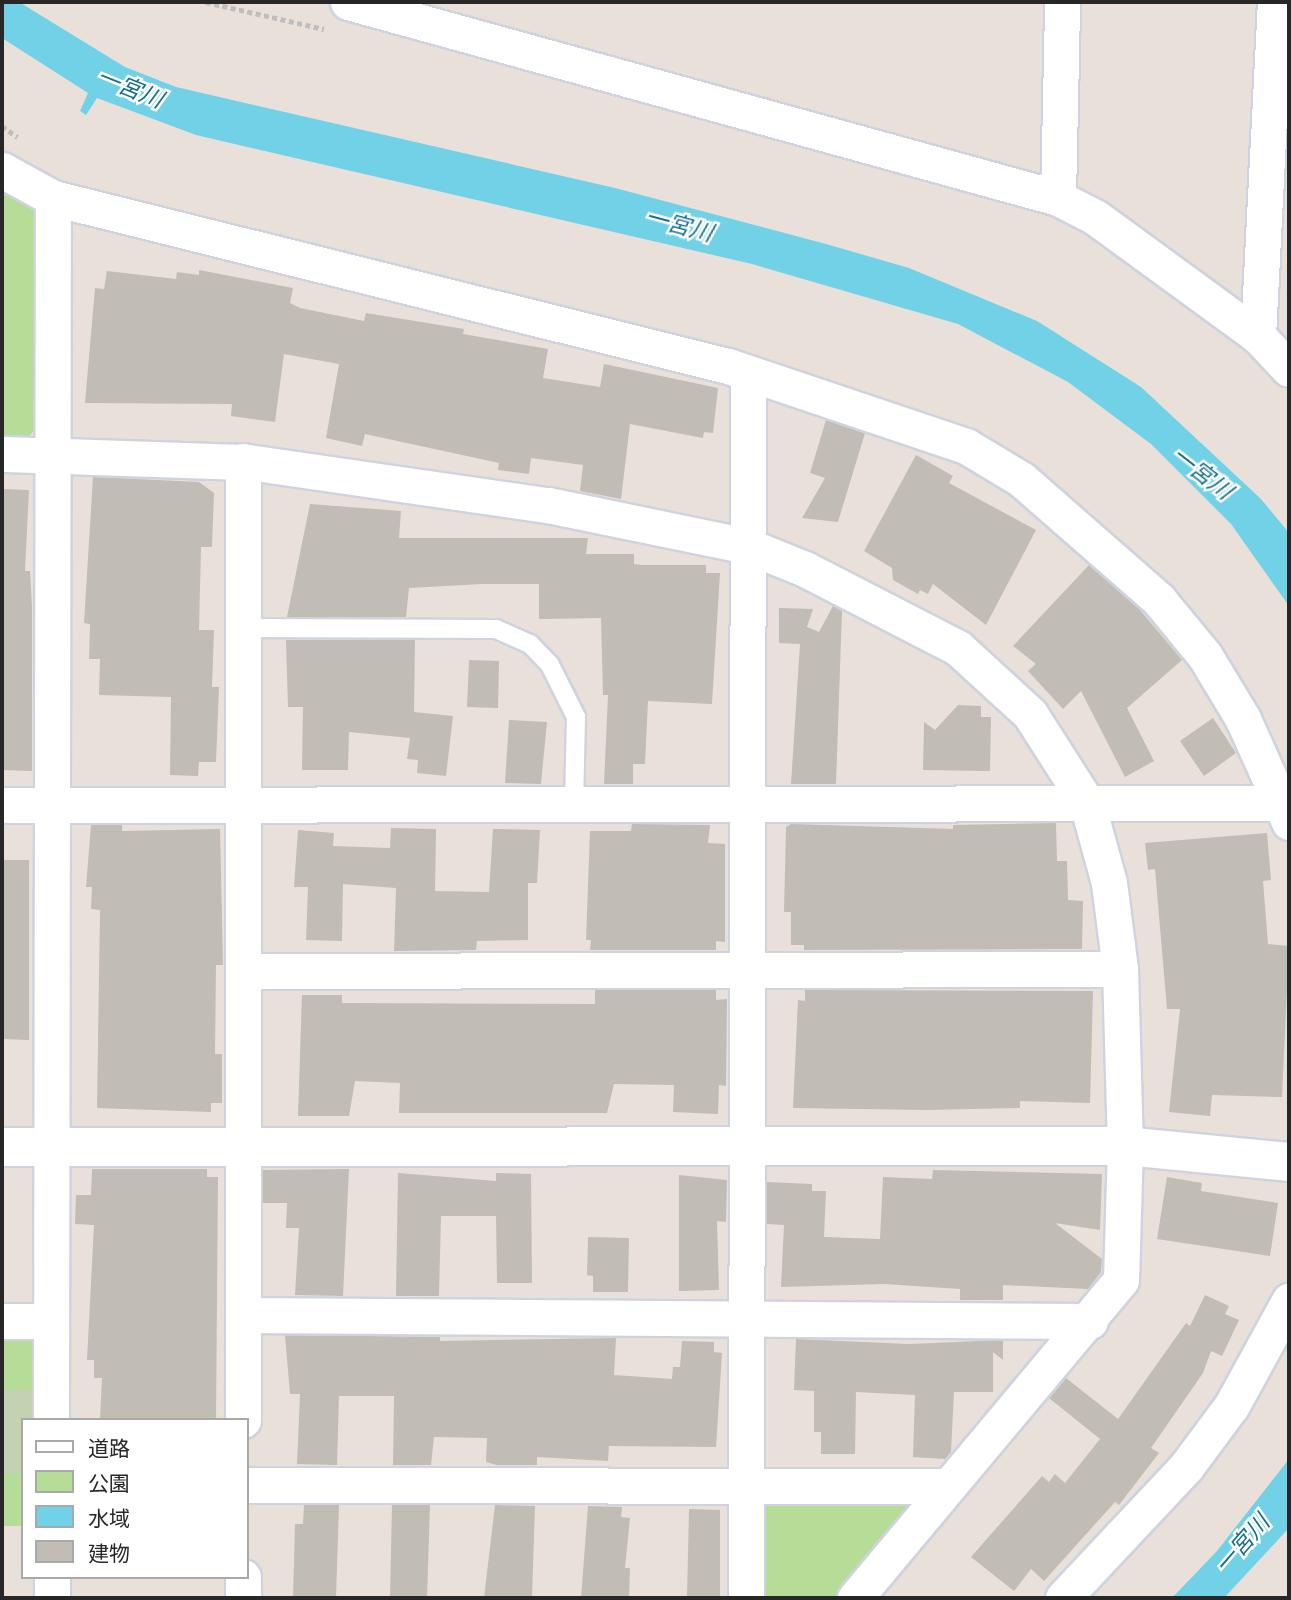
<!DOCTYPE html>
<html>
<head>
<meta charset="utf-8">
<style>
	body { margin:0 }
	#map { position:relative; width:1291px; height:1600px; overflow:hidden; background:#e9e0d9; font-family:Inter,"Noto Sans JP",sans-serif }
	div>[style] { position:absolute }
	.green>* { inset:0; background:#b5dd97 }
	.cemetery>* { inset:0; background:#c4d2b1 }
	.water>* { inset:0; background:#70d1e7 }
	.building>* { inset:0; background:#c1bcb4 }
	.path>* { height:4.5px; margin-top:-2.25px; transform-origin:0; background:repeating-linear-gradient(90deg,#bebebe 0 5px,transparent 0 8.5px) }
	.roads { filter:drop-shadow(2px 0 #ced3df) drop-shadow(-2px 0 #ced3df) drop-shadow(0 2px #ced3df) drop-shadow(0 -2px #ced3df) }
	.lane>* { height:18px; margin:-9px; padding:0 9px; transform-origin:9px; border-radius:9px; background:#fff }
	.street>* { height:35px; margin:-17.5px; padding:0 17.5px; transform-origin:17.5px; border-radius:17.5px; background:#fff }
	.secondary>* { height:38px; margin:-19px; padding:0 19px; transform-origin:19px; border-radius:19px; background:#fff }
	span { translate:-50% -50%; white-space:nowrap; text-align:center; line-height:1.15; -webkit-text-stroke:5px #fff; paint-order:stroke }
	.water-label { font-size:23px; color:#146e8e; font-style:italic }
	.frame { position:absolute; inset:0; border:4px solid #272727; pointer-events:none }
	.legend { position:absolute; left:21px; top:1418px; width:228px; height:161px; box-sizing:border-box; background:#fff; border:2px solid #a9a9a9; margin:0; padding:9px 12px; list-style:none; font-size:21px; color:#272727 }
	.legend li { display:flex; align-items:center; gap:14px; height:35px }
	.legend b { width:35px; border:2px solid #a9a9a9 }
</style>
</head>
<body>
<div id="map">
	<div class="green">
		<i style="clip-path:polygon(2px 187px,37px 209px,36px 428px,26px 440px,2px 439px)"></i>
		<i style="clip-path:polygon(2px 1334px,25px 1334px,34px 1341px,35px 1420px,23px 1420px,23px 1526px,2px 1526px)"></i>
		<i style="clip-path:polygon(770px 1495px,906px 1495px,908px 1517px,841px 1598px,757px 1598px,756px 1504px)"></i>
	</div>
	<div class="cemetery">
		<i style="clip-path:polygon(2px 1390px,35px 1390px,35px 1420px,23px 1420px,23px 1474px,2px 1474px)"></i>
	</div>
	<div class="water">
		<i style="clip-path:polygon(2px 2px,19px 2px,125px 67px,176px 87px,615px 188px,826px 244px,909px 268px,1037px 321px,1141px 387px,1261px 499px,1289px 533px,1289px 606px,1231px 524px,1151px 444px,1068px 382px,958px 324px,752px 264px,196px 135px,97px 98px,86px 115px,80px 111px,88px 93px,2px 38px)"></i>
		<i style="clip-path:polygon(1289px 1459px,1289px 1528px,1224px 1598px,1172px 1598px,1217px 1551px)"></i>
	</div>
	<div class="building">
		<i style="clip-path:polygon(199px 270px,293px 288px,290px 303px,300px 308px,364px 321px,366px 313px,464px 329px,463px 334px,548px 349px,543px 378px,600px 387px,604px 364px,718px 388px,713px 433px,704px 432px,703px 438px,630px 424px,621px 499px,580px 491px,583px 465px,531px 458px,529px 474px,498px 470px,499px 463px,365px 434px,362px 446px,326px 438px,339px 364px,284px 354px,275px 422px,231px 416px,232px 404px,85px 403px,95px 288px,104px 289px,107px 271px,176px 279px,177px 272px,199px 275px)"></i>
		<i style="clip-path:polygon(826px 420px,865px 433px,838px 522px,802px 518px,825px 478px,810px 473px)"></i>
		<i style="clip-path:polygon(916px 455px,953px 476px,949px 483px,1036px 530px,986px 625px,933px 584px,928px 594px,920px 590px,918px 594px,893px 580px,892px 568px,864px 551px)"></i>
		<i style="clip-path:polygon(93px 477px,199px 482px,214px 493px,212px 547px,201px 547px,199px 630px,214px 630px,212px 687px,219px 687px,216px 762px,199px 762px,198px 776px,170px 775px,171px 697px,99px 695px,100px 659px,89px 659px,90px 624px,84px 623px)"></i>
		<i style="clip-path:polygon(2px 489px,29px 490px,25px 571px,30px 571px,32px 607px,32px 771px,2px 770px)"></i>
		<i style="clip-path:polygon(310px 504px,401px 511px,399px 538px,588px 538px,586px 554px,634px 554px,634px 564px,642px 565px,706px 565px,706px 573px,720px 573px,712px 704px,648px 701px,645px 764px,633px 764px,633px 784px,604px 784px,608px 695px,603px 695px,601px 618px,539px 619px,539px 584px,482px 584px,409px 588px,406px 617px,287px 617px)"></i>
		<i style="clip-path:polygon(1089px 565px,1139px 609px,1182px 660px,1127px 708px,1154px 761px,1125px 777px,1081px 691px,1063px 709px,1028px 671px,1036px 664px,1013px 646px)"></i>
		<i style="clip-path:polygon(833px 606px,842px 611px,836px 784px,791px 784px,800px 644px,779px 643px,779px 608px,813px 609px,807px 627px,819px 632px)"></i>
		<i style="clip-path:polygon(286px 640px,415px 640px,414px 712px,453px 716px,446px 776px,417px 773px,418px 760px,407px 759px,410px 738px,349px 732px,348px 770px,302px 770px,303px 707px,288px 707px)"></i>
		<i style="clip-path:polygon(469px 660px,499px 661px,498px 708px,467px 707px)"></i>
		<i style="clip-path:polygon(958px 705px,981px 706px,981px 717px,991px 717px,990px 771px,923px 770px,924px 722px,935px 730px)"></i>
		<i style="clip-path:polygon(1213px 718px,1236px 753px,1204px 776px,1180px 741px)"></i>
		<i style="clip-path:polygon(509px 720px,547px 722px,541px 784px,505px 783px)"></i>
		<i style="clip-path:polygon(1056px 823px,1057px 861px,1067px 861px,1068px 900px,1083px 901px,1082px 949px,804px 950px,804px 945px,791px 945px,791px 912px,784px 912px,786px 827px,791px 824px,953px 829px,953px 825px)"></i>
		<i style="clip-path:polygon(632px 824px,710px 825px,708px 843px,725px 844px,725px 942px,716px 941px,716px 950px,590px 950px,591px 940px,586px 940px,590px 831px,631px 831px)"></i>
		<i style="clip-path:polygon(91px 825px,122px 825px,122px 831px,220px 829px,223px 965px,216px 965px,215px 1054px,222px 1054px,222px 1103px,211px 1103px,211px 1112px,97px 1108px,100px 910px,91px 909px,92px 887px,86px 887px)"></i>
		<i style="clip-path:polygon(391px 828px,436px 829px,435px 891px,489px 892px,493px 829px,540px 830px,537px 883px,528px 883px,528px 940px,477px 941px,476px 950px,394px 951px,396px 888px,343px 884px,342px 941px,306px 940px,308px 887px,294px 887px,298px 830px,334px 833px,333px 846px,390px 848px)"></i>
		<i style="clip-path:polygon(1267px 833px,1271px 880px,1263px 881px,1268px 944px,1289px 946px,1282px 1097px,1212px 1095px,1210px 1116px,1169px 1112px,1180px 1009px,1167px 1009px,1155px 869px,1148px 870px,1145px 843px)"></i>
		<i style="clip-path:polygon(2px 860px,29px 860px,29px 1040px,2px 1039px)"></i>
		<i style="clip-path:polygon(595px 990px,716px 990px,716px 1000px,727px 999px,726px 1086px,719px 1085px,718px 1114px,673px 1112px,674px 1085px,614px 1084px,607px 1113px,399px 1113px,400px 1083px,355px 1081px,349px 1116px,298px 1116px,302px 995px,342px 995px,342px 1003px,595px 1004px)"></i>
		<i style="clip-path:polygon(805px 990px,1093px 991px,1090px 1103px,1020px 1101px,1020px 1108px,926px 1110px,793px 1108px,798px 1000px,805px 1001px)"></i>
		<i style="clip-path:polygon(92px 1169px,207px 1169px,207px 1177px,218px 1177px,216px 1420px,100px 1420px,102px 1378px,94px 1378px,94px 1360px,87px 1360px,94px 1225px,75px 1224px,76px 1195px,91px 1195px)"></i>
		<i style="clip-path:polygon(349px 1169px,343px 1296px,295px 1295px,299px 1228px,286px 1228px,287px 1203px,263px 1203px,263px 1170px)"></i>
		<i style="clip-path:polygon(933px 1170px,1102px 1174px,1100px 1230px,1055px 1223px,1102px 1259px,1101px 1272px,1088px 1289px,1003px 1285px,1003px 1300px,960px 1300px,960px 1289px,884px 1284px,781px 1287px,784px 1225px,767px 1224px,767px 1182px,812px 1184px,812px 1191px,826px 1191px,824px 1237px,880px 1239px,883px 1177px,932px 1179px)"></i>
		<i style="clip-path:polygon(398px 1173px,496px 1181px,496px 1173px,531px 1174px,532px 1283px,497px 1283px,496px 1216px,441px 1216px,439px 1296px,396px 1296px)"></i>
		<i style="clip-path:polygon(679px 1175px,727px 1180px,726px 1222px,717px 1221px,719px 1290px,679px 1291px)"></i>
		<i style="clip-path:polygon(1167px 1177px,1202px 1183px,1201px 1191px,1278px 1203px,1270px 1256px,1157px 1239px)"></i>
		<i style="clip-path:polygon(588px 1237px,629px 1238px,628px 1292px,593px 1292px,593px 1276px,587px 1275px)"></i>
		<i style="clip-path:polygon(1205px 1295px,1229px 1306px,1225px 1314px,1239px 1320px,1222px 1356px,1211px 1351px,1203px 1373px,1151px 1448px,1159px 1453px,1119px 1505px,1115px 1502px,1044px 1581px,1031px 1569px,1014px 1591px,971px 1557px,1042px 1476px,1049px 1482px,1055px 1474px,1065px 1483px,1100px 1439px,1049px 1398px,1066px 1378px,1118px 1419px,1186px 1323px,1190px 1326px)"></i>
		<i style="clip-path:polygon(285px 1335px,440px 1337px,440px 1341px,616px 1338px,614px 1375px,672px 1379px,673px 1367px,680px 1367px,682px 1341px,714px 1342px,714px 1352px,722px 1353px,716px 1447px,609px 1446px,608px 1461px,537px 1457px,537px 1465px,497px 1465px,486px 1462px,487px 1438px,434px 1437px,431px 1465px,393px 1465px,394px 1396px,339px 1396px,337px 1465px,297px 1464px,300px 1394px,290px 1394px)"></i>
		<i style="clip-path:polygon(796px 1339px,909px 1344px,1003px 1340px,1003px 1360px,993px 1352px,993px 1392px,954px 1392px,951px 1452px,945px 1459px,913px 1457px,915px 1395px,856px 1392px,855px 1454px,821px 1454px,821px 1432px,814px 1432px,814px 1391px,794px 1390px)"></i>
		<i style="clip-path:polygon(304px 1505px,339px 1505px,336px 1598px,293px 1598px,295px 1524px,303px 1524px)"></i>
		<i style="clip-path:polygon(392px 1505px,430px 1505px,427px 1598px,390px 1598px)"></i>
		<i style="clip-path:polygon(495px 1505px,535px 1506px,532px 1598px,484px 1598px)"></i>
		<i style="clip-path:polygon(588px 1506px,622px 1507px,621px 1517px,630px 1518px,625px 1568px,630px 1568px,629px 1598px,581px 1598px)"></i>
		<i style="clip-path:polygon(689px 1509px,720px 1510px,720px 1598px,687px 1598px)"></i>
	</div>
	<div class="path">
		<i style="left:206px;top:2px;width:121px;rotate:12.9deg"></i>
		<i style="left:2px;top:126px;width:19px;rotate:35deg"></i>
	</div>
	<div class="roads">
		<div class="lane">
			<i style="left:243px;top:628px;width:253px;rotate:0.2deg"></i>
			<i style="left:496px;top:629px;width:37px;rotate:24deg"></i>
			<i style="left:530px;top:644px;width:29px;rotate:46deg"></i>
			<i style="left:550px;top:665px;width:58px;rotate:63.4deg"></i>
			<i style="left:576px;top:717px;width:87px;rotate:91.3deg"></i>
		</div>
		<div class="street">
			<i style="left:348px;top:2px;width:737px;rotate:15.43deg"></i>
			<i style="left:1058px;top:198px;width:42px;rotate:27.2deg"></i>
			<i style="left:1095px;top:217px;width:202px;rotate:36.1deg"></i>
			<i style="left:1258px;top:336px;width:45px;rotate:46.8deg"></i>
			<i style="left:2px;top:170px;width:58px;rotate:28.8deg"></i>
			<i style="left:53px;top:198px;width:696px;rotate:13.98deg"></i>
			<i style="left:728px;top:366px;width:251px;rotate:18.6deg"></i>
			<i style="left:966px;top:446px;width:64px;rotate:31deg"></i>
			<i style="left:1021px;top:479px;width:184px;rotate:41.2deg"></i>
			<i style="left:1159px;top:600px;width:72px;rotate:50.6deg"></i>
			<i style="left:1205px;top:656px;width:74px;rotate:58.9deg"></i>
			<i style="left:1243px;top:719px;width:113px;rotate:65.9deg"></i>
			<i style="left:1058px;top:198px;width:196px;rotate:-88.8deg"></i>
			<i style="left:1258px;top:336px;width:334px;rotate:-87.1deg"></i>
			<i style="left:2px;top:454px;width:246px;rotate:1.9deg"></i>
			<i style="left:248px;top:462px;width:303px;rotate:8.2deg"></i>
			<i style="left:548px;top:505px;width:204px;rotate:11.6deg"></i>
			<i style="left:748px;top:546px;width:61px;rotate:22deg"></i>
			<i style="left:805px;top:569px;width:172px;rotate:27.3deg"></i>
			<i style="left:958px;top:648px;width:98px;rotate:42.5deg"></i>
			<i style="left:1030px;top:714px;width:106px;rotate:57.4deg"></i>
			<i style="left:1087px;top:803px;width:83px;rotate:74.6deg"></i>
			<i style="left:1109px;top:883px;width:87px;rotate:82.7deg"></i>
			<i style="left:1120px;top:969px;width:177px;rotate:88.4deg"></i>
			<i style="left:1125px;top:1146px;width:134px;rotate:91.7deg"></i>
			<i style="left:1121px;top:1280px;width:415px;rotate:129.9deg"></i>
			<i style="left:243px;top:461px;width:959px;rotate:90deg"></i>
			<i style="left:2px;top:805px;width:1281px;rotate:-0.09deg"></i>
			<i style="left:243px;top:971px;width:877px;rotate:-0.13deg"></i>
			<i style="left:243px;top:1315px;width:847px;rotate:0.41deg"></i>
			<i style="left:2px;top:1321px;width:49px"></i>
			<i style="left:51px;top:1420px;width:1222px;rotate:-89.91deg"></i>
			<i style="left:247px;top:1485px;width:701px;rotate:0.08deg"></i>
			<i style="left:52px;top:1577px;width:21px;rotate:90deg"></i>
			<i style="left:243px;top:1577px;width:21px;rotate:90deg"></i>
			<i style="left:746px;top:1598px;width:1225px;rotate:-89.91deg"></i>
			<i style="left:1063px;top:1598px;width:180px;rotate:-46.8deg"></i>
			<i style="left:1186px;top:1467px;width:77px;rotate:-53.4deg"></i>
			<i style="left:1232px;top:1405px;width:119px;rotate:-61.3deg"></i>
		</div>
		<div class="secondary">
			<i style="left:2px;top:1147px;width:1123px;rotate:-0.05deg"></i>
			<i style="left:1125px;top:1146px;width:165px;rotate:5.6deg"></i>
		</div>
	</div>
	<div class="water-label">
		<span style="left:130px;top:88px;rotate:22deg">一宮川</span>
		<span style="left:679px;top:225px;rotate:15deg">一宮川</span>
		<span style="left:1202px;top:473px;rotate:38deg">一宮川</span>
		<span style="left:1242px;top:1544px;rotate:-49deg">一宮川</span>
	</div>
	<div class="frame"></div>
	<ul class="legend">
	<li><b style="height:9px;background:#fff"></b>道路</li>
	<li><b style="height:19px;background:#b5dd97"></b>公園</li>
	<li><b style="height:19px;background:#70d1e7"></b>水域</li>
	<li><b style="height:19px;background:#c1bcb4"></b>建物</li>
	</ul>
</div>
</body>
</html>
